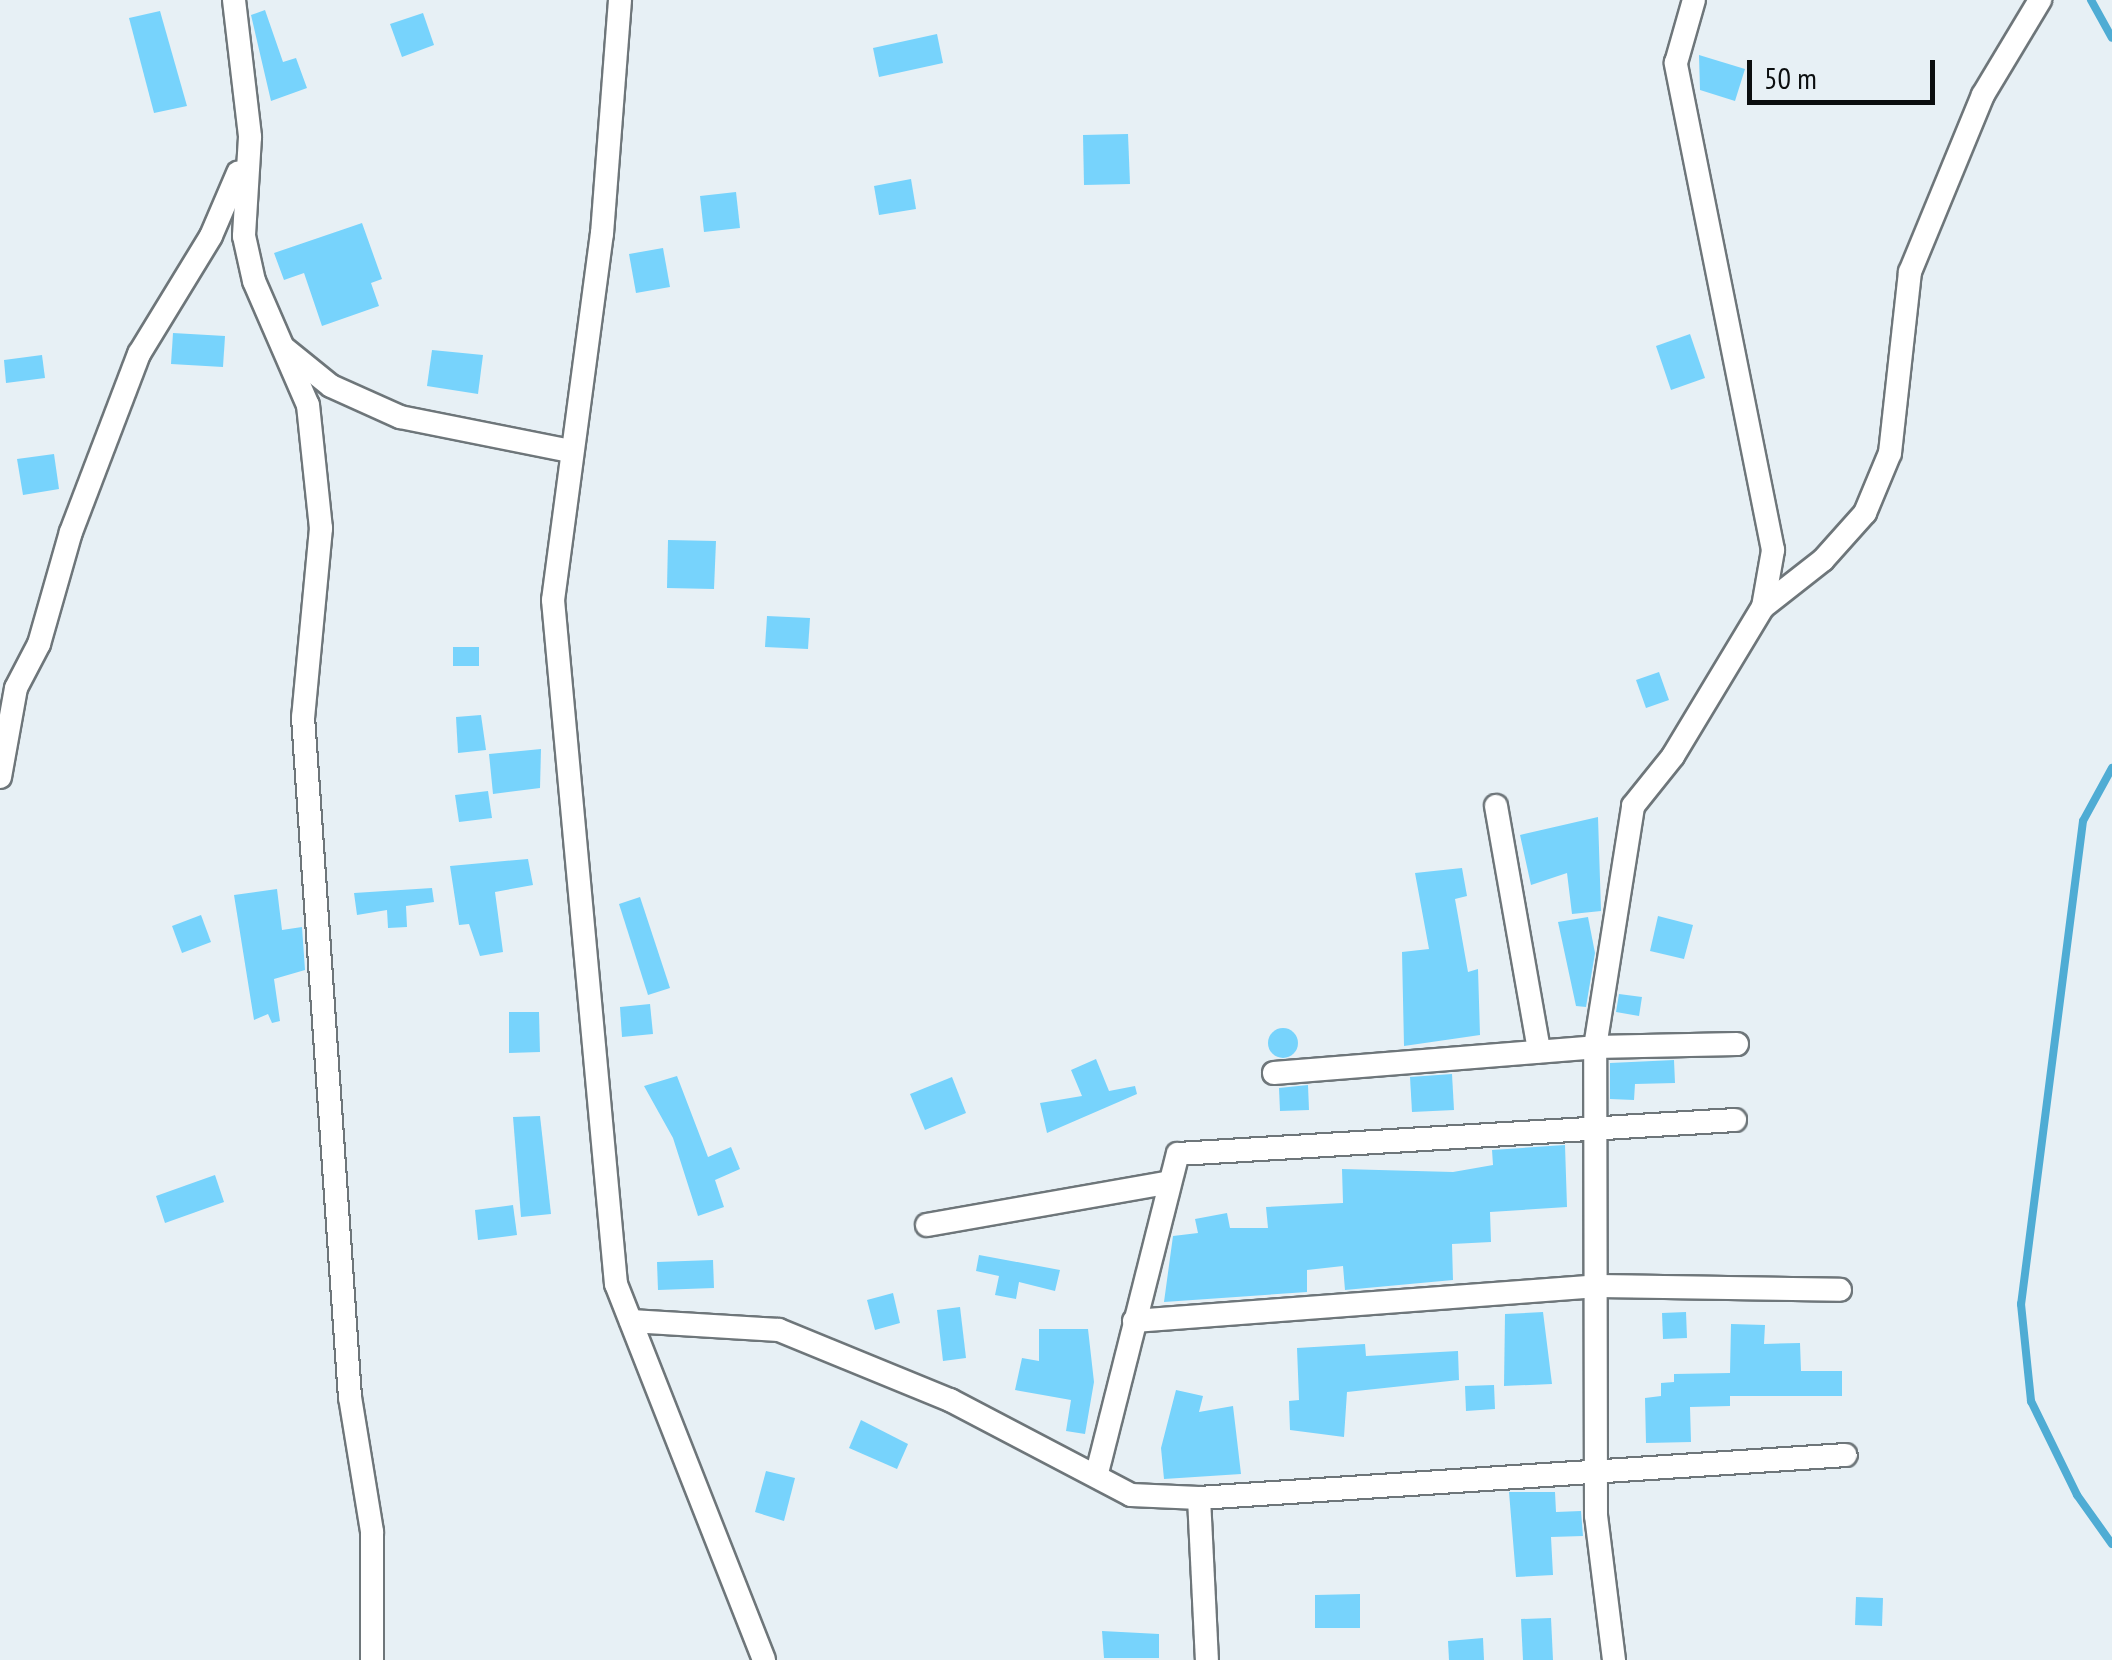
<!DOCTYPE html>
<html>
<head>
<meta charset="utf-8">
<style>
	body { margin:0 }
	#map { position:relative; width:2112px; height:1660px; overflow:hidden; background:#e7f0f5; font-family:"PT Sans Narrow",sans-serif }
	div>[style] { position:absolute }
	.stream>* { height:8px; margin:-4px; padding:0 4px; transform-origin:4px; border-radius:4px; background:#4facd4 }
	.building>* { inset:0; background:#77d3fc }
	.round { border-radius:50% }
	.roads { filter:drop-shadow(2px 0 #6e767a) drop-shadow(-2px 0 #6e767a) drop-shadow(0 2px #6e767a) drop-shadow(0 -2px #6e767a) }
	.street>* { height:22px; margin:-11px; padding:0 11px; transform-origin:11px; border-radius:11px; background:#fff }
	span { translate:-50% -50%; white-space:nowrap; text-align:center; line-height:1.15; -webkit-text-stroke:9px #e7f0f5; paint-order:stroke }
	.scale { position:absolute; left:1747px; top:60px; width:188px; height:45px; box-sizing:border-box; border:5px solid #0b0e0f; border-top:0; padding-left:12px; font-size:30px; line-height:35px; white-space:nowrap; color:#0b0e0f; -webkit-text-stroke:8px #e7f0f5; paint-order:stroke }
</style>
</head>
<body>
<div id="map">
	<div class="stream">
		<i style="left:2091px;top:0;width:43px;rotate:61.1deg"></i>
		<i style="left:2112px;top:768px;width:60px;rotate:118.7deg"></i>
		<i style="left:2083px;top:821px;width:487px;rotate:97.3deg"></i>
		<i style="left:2021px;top:1304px;width:98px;rotate:84.1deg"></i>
		<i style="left:2031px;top:1401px;width:105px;rotate:63.9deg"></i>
		<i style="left:2077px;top:1495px;width:60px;rotate:54.5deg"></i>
	</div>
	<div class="building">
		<i style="clip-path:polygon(265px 10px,283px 62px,296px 58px,307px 88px,271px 101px,251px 15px)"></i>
		<i style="clip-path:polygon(160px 11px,187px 106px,154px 113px,129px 18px)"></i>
		<i style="clip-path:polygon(423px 13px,434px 45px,402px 57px,390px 24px)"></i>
		<i style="clip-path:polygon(937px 34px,943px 63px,879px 77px,873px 48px)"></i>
		<i style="clip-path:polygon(1699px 55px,1745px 69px,1735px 101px,1700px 90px)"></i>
		<i style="clip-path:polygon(1128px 134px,1130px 184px,1084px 185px,1083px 135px)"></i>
		<i style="clip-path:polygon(911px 179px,916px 209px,879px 215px,874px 186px)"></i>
		<i style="clip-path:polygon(736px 192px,740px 228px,704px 232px,700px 196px)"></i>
		<i style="clip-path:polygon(362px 223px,382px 279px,371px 283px,379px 306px,322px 326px,304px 273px,284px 280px,274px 253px)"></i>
		<i style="clip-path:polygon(663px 248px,670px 287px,636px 293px,629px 254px)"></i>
		<i style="clip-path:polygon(173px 333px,225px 336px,223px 367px,171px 364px)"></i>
		<i style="clip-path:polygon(1690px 334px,1705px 378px,1671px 390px,1656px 346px)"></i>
		<i style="clip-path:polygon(432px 350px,483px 355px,478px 394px,427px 386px)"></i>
		<i style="clip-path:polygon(42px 355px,45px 378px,6px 383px,4px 360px)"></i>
		<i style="clip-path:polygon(54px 454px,59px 489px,23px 495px,17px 459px)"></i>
		<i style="clip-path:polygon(668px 540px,716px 541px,714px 589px,667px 588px)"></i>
		<i style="clip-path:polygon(767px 616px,810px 618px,808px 649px,765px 647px)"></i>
		<i style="clip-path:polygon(453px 647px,479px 647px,479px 666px,453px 666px)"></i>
		<i style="clip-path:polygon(1659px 672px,1669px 700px,1646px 708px,1636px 680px)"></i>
		<i style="clip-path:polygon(481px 715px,486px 750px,458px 753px,456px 717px)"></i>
		<i style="clip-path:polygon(541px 749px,540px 788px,493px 794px,489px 754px)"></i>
		<i style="clip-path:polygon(488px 791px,492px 818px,459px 822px,455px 795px)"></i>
		<i style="clip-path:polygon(1598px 817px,1601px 911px,1572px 914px,1567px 873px,1531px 885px,1520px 835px)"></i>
		<i style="clip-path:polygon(528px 859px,533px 885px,495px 892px,503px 952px,480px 956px,469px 924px,459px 925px,450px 866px)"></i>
		<i style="clip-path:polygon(1462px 868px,1467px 896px,1455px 899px,1468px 972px,1478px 969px,1480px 1035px,1404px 1046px,1402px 952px,1429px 949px,1415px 873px)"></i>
		<i style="clip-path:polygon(432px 888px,434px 902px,406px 906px,407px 927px,388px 928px,387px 910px,357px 915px,354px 893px)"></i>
		<i style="clip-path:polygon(277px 889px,282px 930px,302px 927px,305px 970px,274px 979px,280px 1021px,272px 1023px,268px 1014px,254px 1020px,234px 895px)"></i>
		<i style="clip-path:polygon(640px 897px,670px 988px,648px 995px,619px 904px)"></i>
		<i style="clip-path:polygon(201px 915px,211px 942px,182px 953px,172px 926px)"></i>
		<i style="clip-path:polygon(1658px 916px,1693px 925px,1684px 959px,1650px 951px)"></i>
		<i style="clip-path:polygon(1588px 917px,1595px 953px,1586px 1007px,1576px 1006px,1558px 922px)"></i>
		<i style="clip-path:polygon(1619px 994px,1642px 997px,1639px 1016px,1616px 1012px)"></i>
		<i style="clip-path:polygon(650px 1004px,653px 1034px,622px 1037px,620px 1007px)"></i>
		<i style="clip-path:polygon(509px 1012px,539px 1012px,540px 1052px,509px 1053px)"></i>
		<i class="round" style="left:1268px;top:1028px;width:30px;height:30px"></i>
		<i style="clip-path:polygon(1096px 1059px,1109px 1091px,1135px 1086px,1137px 1094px,1047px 1133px,1040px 1103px,1082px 1096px,1071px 1070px)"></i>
		<i style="clip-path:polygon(1674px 1060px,1675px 1083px,1635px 1084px,1634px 1100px,1610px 1099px,1610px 1063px)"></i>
		<i style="clip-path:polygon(1452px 1074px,1454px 1110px,1412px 1112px,1410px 1077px)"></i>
		<i style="clip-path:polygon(677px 1076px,708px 1157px,731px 1147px,740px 1169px,715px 1180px,724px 1207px,698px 1216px,673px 1138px,644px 1086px)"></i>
		<i style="clip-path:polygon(952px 1077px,966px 1113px,925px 1130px,910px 1094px)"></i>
		<i style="clip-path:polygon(1308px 1085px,1309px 1110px,1280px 1111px,1279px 1088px)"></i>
		<i style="clip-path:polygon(540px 1116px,551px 1214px,521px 1217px,513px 1117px)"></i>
		<i style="clip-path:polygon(1565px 1145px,1567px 1207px,1490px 1212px,1491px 1242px,1452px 1244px,1453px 1280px,1345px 1290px,1343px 1266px,1307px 1270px,1307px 1292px,1164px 1302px,1173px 1236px,1198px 1233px,1195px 1219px,1227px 1213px,1230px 1228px,1268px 1228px,1266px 1207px,1343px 1203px,1342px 1169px,1453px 1172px,1493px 1165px,1492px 1150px)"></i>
		<i style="clip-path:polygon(215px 1175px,224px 1202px,165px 1223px,156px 1196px)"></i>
		<i style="clip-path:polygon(513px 1205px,517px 1235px,478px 1240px,475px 1210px)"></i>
		<i style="clip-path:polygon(979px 1255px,1060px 1270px,1055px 1291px,1019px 1282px,1016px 1299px,995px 1295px,999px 1276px,976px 1271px)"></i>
		<i style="clip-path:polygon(713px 1260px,714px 1288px,658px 1290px,657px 1262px)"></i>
		<i style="clip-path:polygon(893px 1293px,900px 1323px,875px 1330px,867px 1300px)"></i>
		<i style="clip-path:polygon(960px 1307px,966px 1358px,943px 1361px,937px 1310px)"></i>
		<i style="clip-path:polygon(1543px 1312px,1552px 1384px,1504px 1386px,1505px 1314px)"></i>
		<i style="clip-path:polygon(1686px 1312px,1687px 1338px,1663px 1339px,1662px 1313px)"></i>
		<i style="clip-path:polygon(1731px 1324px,1765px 1325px,1764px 1344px,1800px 1343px,1801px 1371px,1842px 1371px,1842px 1396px,1730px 1396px,1730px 1406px,1690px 1407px,1691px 1442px,1646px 1443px,1645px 1398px,1661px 1396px,1661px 1383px,1674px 1382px,1674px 1374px,1730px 1373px)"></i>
		<i style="clip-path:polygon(1039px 1329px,1088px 1329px,1094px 1382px,1085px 1434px,1066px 1431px,1071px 1400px,1015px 1390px,1022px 1358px,1039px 1361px)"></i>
		<i style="clip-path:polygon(1365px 1344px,1366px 1356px,1458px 1351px,1459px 1380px,1347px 1392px,1344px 1437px,1290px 1430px,1289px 1401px,1299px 1400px,1297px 1348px)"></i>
		<i style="clip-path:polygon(1494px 1385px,1495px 1409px,1466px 1411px,1465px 1386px)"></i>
		<i style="clip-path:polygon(1176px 1390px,1203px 1396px,1199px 1412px,1233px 1406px,1241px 1474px,1164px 1479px,1161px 1448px)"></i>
		<i style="clip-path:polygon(861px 1420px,908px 1444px,897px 1469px,849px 1448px)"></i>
		<i style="clip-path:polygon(766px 1471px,795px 1478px,784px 1521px,755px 1512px)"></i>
		<i style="clip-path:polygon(1509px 1492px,1555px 1492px,1556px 1512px,1581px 1511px,1583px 1536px,1551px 1537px,1553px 1575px,1516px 1577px)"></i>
		<i style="clip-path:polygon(1360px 1594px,1360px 1628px,1315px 1628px,1315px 1595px)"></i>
		<i style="clip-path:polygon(1856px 1597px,1883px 1598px,1882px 1626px,1855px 1625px)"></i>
		<i style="clip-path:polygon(1551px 1618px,1553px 1660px,1523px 1660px,1521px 1619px)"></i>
		<i style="clip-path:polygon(1102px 1631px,1159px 1634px,1159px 1658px,1104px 1658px)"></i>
		<i style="clip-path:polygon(1483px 1638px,1484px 1660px,1449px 1660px,1448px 1641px)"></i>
	</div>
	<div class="roads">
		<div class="street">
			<i style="left:234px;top:0;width:138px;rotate:83.3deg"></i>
			<i style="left:250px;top:137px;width:99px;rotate:93.5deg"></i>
			<i style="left:244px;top:236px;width:46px;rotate:77.5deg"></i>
			<i style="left:254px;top:281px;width:135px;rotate:66.5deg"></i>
			<i style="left:308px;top:405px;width:124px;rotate:84deg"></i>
			<i style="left:321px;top:528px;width:190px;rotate:95.4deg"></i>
			<i style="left:303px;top:717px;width:682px;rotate:86.05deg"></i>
			<i style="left:350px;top:1397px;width:137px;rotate:80.7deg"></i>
			<i style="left:372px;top:1532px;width:128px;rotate:90deg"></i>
			<i style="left:620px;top:0;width:234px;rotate:94.4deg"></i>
			<i style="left:602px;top:233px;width:370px;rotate:97.6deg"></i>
			<i style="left:553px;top:600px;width:687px;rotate:84.74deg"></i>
			<i style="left:616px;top:1284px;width:404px;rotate:68.5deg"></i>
			<i style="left:284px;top:348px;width:60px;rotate:39deg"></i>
			<i style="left:331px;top:386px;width:76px;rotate:24.2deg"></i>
			<i style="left:400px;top:417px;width:173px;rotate:11.3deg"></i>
			<i style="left:1763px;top:607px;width:76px;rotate:-38.1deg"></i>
			<i style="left:1823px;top:560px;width:63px;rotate:-48.2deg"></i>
			<i style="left:1865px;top:513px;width:65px;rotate:-67.4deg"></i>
			<i style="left:1890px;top:453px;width:182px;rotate:-83.7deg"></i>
			<i style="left:1910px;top:272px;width:191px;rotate:-67.6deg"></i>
			<i style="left:1983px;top:95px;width:111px;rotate:-59deg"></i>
			<i style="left:0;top:777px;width:90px;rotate:-79.8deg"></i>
			<i style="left:16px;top:688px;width:50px;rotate:-62.4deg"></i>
			<i style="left:39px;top:644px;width:116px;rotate:-74.1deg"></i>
			<i style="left:71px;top:532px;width:191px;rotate:-69.1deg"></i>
			<i style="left:139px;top:354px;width:138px;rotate:-58.6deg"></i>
			<i style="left:211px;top:236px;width:69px;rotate:-66.8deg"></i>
			<i style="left:1496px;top:806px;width:249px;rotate:80deg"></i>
			<i style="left:1274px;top:1073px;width:322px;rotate:-4.6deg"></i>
			<i style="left:1595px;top:1047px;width:142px;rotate:-1.2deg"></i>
			<i style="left:927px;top:1225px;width:242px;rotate:-10deg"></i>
			<i style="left:631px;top:1321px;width:148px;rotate:3.5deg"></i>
			<i style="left:779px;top:1330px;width:185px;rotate:22.3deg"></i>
			<i style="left:950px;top:1400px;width:204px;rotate:27.7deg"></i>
			<i style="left:1131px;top:1495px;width:68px;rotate:2.5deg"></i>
			<i style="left:1199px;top:1498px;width:648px;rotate:-3.8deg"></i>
			<i style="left:1134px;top:1321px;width:465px;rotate:-4.3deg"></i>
			<i style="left:1598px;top:1286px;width:242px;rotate:0.9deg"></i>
			<i style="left:1097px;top:1473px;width:329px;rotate:-75.8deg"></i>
			<i style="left:1178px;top:1154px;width:558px;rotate:-3.49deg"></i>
			<i style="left:1199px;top:1498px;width:162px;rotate:87.2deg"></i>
			<i style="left:1614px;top:1660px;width:145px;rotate:-97.1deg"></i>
			<i style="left:1596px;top:1516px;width:469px;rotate:-90.1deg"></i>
			<i style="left:1595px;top:1047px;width:244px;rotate:-81deg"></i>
			<i style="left:1633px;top:806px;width:64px;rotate:-51.3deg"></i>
			<i style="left:1673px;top:756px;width:174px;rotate:-58.9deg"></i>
			<i style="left:1763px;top:607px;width:58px;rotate:-80deg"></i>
			<i style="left:1773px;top:550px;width:497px;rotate:-101.3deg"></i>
			<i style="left:1676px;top:63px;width:66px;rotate:-74.1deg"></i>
		</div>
	</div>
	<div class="scale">50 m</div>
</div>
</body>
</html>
